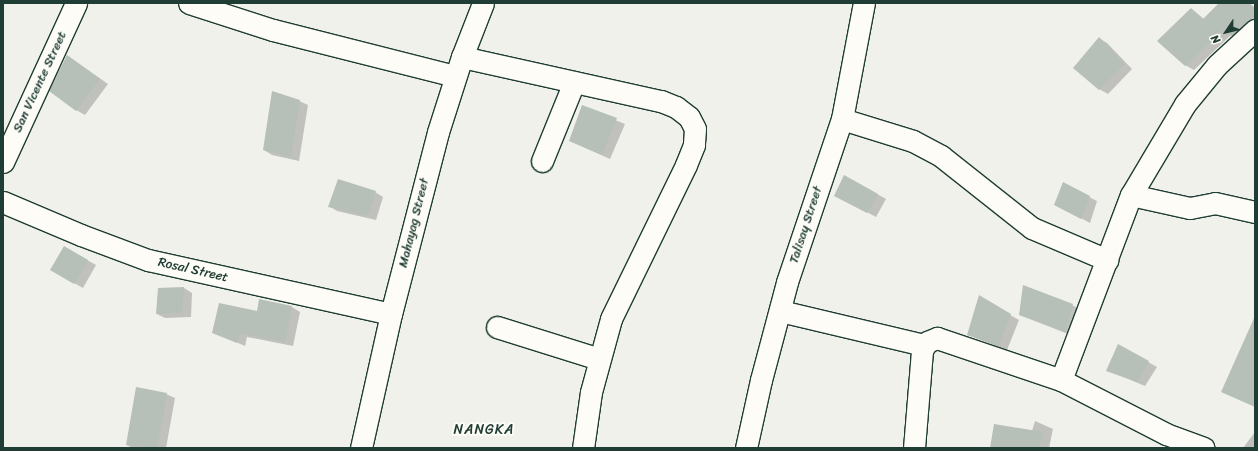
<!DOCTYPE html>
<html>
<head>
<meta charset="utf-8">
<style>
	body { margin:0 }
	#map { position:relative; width:1258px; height:451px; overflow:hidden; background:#f0f1eb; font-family:Sriracha,sans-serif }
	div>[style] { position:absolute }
	.shadow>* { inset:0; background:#0003 }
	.building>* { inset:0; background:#b6bfb8 }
	.roads { filter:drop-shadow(1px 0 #1f3d34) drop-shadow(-1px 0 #1f3d34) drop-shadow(0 1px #1f3d34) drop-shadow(0 -1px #1f3d34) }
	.minor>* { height:21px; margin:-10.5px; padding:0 10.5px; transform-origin:10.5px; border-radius:10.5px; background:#fdfcf7 }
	span { translate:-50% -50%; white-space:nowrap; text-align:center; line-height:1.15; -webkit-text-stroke:4px #fdfcf7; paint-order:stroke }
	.street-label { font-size:13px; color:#1f3d34 }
	.neighbourhood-label { font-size:14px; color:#1f3d34; letter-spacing:1px }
	.frame { position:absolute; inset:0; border:4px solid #1f3d34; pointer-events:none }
	.north { position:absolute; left:1206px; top:12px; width:40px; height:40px; -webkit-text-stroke:3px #fdfcf7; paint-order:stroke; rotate:235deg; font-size:11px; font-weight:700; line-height:16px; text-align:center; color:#1f3d34 }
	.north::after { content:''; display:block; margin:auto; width:14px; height:18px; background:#1f3d34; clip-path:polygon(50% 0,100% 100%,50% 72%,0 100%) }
</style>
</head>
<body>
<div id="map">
	<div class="shadow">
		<i style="clip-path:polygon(1220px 3px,1250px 3px,1255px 8px,1255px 28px,1240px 40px,1231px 35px,1194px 70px,1185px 65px,1192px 9px,1204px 19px)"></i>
		<i style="clip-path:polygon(1099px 38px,1107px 43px,1132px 69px,1108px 94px,1099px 89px)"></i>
		<i style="clip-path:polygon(68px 56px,108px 84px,85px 115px,76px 110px)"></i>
		<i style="clip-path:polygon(299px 101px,308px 105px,299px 161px,272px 155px,264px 150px)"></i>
		<i style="clip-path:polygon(583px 107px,625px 124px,610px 159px,570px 141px)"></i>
		<i style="clip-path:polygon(845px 176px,886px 199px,876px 217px,844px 200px)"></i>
		<i style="clip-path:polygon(375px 192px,383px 197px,376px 220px,337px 211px,329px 206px)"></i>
		<i style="clip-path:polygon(1089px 197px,1097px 201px,1090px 223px,1064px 209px)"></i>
		<i style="clip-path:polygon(64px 247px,96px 265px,83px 288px,51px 270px)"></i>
		<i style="clip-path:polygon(184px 288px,192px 293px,191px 317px,165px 318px,157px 314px)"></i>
		<i style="clip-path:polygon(979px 297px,1019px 320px,1007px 350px,968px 335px)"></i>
		<i style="clip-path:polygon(260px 301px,292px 307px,300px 312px,293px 346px,247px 337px,245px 346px,213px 332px,258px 312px)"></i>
		<i style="clip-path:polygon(1072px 305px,1081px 310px,1073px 336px,1020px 315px)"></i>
		<i style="clip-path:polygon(1118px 345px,1157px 367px,1145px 386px,1107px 370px)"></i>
		<i style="clip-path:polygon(166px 394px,175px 398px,166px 448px,132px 448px,127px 445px)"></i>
		<i style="clip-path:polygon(1035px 421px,1053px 429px,1049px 448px,991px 448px,1032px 431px)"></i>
		<i style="clip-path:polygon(1255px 432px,1255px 448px,1243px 448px)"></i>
	</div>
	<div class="building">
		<i style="clip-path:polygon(1219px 3px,1248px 3px,1255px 11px,1255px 17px,1231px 36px,1224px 29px,1185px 66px,1157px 41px,1191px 8px,1202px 20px)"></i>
		<i style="clip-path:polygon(1099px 37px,1125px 64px,1099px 90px,1073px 68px)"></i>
		<i style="clip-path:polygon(67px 55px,100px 79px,76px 111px,49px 91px)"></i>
		<i style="clip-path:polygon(272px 91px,300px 100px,291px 157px,263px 150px)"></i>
		<i style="clip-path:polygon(582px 105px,617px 118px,602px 155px,569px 141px)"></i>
		<i style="clip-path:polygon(844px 175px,878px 194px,867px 213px,834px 196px)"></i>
		<i style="clip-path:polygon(338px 179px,376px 191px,368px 216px,328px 207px)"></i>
		<i style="clip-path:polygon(1063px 182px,1090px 196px,1081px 219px,1054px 205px)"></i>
		<i style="clip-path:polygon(64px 246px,88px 260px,74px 284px,50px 270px)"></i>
		<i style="clip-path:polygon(1023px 285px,1073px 304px,1065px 332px,1019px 315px)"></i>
		<i style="clip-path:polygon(184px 287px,182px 313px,156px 314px,158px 288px)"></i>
		<i style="clip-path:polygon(979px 295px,1011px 314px,999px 346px,967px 335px)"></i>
		<i style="clip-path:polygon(259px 299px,292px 306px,285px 342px,239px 333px,237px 343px,212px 333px,219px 303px,257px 311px)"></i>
		<i style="clip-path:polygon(1255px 316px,1255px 407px,1221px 392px)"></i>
		<i style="clip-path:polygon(1118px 344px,1149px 361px,1137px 382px,1106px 371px)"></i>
		<i style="clip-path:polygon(136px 387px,167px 393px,157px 448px,126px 445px)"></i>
		<i style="clip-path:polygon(994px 424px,1043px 432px,1039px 448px,990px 448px)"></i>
	</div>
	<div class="roads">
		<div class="minor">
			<i style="left:189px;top:3px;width:88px;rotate:17.8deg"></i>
			<i style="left:273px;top:30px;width:188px;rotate:14.2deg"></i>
			<i style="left:462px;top:57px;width:204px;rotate:12.5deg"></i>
			<i style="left:661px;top:101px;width:16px;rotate:22deg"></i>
			<i style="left:676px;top:107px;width:16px;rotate:38deg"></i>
			<i style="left:689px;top:117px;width:13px;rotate:63deg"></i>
			<i style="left:695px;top:129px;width:16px;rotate:94deg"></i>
			<i style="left:694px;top:145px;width:22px;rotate:112deg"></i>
			<i style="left:686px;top:165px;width:171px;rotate:116deg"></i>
			<i style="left:611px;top:319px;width:76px;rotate:105.3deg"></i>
			<i style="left:591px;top:392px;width:57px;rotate:98.1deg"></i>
			<i style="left:842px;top:119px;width:74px;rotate:17.2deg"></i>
			<i style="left:913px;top:141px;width:32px;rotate:28deg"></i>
			<i style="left:941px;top:156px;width:116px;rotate:38.4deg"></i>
			<i style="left:1032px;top:228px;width:82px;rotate:23.1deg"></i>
			<i style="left:542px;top:161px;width:85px;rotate:-67.9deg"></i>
			<i style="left:3px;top:162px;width:175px;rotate:-65.3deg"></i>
			<i style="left:1131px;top:195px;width:60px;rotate:12.4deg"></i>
			<i style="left:1190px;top:208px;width:25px;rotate:-11deg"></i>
			<i style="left:1215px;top:203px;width:41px;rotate:12.7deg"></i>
			<i style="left:3px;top:202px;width:85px;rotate:22.9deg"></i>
			<i style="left:81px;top:235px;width:72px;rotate:20.5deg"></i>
			<i style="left:148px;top:260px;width:249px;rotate:12.5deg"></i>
			<i style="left:780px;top:311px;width:148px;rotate:13.3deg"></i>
			<i style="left:497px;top:327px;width:107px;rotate:17.4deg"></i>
			<i style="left:1061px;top:380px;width:198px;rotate:-69.3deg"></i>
			<i style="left:1131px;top:195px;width:106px;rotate:-59.3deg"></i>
			<i style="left:1185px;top:104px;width:50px;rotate:-50.6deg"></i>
			<i style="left:1217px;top:65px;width:52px;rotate:-42.6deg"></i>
			<i style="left:361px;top:448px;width:137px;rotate:-77.4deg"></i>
			<i style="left:391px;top:314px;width:188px;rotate:-75.5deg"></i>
			<i style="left:438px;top:132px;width:79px;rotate:-72.3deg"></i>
			<i style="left:462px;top:57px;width:58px;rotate:-68.7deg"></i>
			<i style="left:746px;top:448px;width:70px;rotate:-77.6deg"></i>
			<i style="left:761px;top:380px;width:101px;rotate:-75.1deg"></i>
			<i style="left:787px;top:282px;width:172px;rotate:-71.4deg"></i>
			<i style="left:842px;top:119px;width:118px;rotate:-79.3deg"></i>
			<i style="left:914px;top:448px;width:98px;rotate:-85.3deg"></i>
			<i style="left:922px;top:350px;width:9px;rotate:-58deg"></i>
			<i style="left:927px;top:342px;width:11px;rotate:-22deg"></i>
			<i style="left:937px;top:338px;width:131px;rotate:18.7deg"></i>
			<i style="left:1061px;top:380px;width:118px;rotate:27.2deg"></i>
			<i style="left:1166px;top:434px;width:40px;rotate:20.2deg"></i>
		</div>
	</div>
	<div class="street-label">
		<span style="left:40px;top:82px;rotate:-65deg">San Vicente Street</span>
		<span style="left:414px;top:223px;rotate:-76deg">Mahayag Street</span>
		<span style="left:806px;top:225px;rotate:-72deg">Talisay Street</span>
		<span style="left:193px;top:270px;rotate:13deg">Rosal Street</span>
	</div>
	<div class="neighbourhood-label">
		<span style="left:484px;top:430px">NANGKA</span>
	</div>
	<div class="frame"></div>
	<div class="north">N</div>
</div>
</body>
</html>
